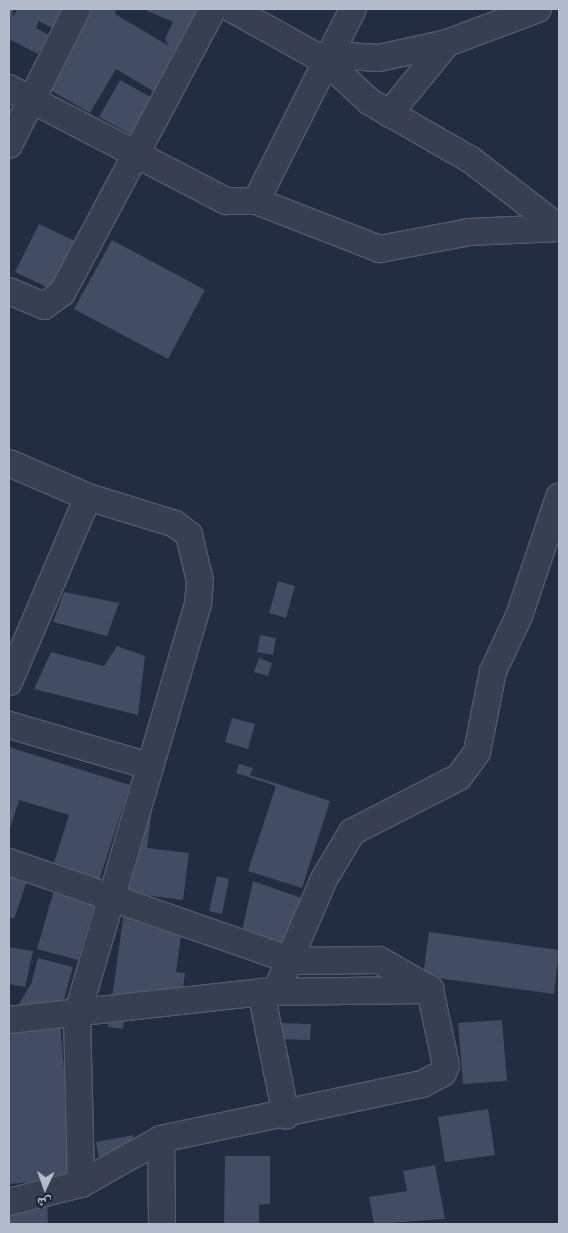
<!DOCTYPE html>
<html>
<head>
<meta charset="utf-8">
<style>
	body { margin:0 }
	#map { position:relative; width:568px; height:1233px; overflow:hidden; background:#232d41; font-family:"PT Sans","Noto Naskh Arabic",sans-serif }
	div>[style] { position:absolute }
	.building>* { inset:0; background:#424c63 }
	.roads { filter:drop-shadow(1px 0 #525a6b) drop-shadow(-1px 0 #525a6b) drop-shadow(0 1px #525a6b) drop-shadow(0 -1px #525a6b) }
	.street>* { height:26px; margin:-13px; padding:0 13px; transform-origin:13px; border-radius:13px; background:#383f50 }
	span { translate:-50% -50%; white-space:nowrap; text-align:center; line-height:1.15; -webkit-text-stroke:5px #1c2436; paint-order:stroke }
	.frame { position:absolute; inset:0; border:10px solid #b4bbcb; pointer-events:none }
	.north { position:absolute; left:20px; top:1163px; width:50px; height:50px; -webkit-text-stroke:4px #1c2436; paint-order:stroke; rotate:183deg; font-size:14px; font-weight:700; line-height:20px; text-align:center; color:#b4bbcb }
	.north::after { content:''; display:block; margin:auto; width:18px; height:22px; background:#b4bbcb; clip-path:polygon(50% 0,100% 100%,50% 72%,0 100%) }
</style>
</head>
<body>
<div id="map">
	<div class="building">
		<i style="clip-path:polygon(9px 9px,13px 9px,13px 17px,17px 9px,70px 9px,58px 31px,39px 21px,36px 28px,49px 35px,38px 54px,9px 39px)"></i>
		<i style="clip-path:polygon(91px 9px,116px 9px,115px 14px,169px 46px,165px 39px,173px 22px,143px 9px,206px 9px,158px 94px,116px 69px,90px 113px,45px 87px)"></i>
		<i style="clip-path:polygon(120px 80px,158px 101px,137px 138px,99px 117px)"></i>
		<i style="clip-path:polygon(39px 224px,81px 244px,57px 292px,15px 272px)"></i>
		<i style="clip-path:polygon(112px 240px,205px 290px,168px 359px,74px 309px)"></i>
		<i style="clip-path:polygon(278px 581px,295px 586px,286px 618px,269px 613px)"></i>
		<i style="clip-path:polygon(64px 592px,119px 603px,107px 636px,53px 622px)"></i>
		<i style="clip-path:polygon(260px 635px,276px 638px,273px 655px,257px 652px)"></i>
		<i style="clip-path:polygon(117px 646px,145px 656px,138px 715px,34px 689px,51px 652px,104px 666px)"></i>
		<i style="clip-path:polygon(259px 658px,272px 663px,268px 676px,254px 672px)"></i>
		<i style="clip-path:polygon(232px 718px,255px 724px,248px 749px,225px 742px)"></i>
		<i style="clip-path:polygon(147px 745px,160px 746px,147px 848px,189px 853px,183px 900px,136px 894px,183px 922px,176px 972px,185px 973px,180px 1009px,127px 1002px,123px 1029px,108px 1027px)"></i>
		<i style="clip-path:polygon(9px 747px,130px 785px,98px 884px,52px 869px,69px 815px,19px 800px,9px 832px)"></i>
		<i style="clip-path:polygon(239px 764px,253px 768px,250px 775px,330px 801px,302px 888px,248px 871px,276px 786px,236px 773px)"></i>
		<i style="clip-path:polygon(9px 864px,30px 872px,14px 919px,9px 917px)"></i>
		<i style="clip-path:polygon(217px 876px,229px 879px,222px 914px,209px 911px)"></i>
		<i style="clip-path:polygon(253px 881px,307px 900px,290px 948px,242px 931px)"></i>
		<i style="clip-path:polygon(54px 890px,95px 903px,78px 960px,37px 949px)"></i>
		<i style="clip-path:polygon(429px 932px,559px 950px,554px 994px,423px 976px)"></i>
		<i style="clip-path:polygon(9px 947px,33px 951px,25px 987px,9px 984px)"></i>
		<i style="clip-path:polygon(38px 958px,73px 967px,61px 1010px,16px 1009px,31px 984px)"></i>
		<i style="clip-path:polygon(502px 1020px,507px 1081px,463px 1084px,458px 1023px)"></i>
		<i style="clip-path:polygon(60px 1023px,74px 1178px,9px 1184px,9px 1027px)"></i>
		<i style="clip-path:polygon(276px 1023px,311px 1024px,310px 1040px,276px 1039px)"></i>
		<i style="clip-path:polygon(488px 1109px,495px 1155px,445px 1162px,438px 1117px)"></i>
		<i style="clip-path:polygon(133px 1135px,137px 1153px,99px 1160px,96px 1142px)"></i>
		<i style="clip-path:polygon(225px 1156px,270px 1156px,270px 1204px,259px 1205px,259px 1224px,224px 1224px)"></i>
		<i style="clip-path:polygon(435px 1165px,445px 1219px,374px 1224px,369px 1197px,407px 1191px,403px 1171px)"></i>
		<i style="clip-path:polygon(47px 1201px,48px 1224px,9px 1224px,9px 1209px)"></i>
	</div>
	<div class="roads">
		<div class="street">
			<i style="left:232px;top:9px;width:109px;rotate:29.2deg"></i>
			<i style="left:327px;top:62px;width:59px;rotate:42.9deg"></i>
			<i style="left:370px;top:102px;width:116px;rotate:29.9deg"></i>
			<i style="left:471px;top:160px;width:110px;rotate:37.6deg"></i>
			<i style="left:331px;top:55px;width:48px;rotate:3.6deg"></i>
			<i style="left:379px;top:58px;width:70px;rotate:-12.4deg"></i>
			<i style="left:447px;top:43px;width:97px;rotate:-20.5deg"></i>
			<i style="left:9px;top:88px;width:245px;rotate:27.5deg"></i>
			<i style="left:226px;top:201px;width:30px"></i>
			<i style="left:256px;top:201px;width:215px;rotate:-63.2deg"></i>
			<i style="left:389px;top:114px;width:92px;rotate:-50.8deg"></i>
			<i style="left:9px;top:145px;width:152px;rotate:-63.4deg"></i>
			<i style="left:256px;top:201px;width:133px;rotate:21.2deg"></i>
			<i style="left:380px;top:249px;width:91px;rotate:-10.8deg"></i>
			<i style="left:469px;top:232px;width:90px;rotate:-2.5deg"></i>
			<i style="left:9px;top:291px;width:38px;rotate:23deg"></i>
			<i style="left:44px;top:306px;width:22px;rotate:-36deg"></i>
			<i style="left:62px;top:293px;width:322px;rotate:-62deg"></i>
			<i style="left:9px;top:463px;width:86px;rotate:23.3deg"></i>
			<i style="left:88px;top:497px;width:91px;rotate:17.2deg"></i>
			<i style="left:175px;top:524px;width:18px;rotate:38deg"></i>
			<i style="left:189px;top:535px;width:47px;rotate:76.6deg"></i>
			<i style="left:200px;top:581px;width:23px;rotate:95deg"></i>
			<i style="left:198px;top:604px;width:428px;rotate:106.4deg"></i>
			<i style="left:77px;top:1015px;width:169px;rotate:88.6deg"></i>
			<i style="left:9px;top:682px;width:201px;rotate:-66.9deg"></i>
			<i style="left:9px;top:725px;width:146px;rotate:16.3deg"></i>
			<i style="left:9px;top:862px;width:301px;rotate:19.2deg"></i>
			<i style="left:293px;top:961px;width:86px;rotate:-0.7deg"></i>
			<i style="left:379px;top:960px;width:59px;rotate:29.6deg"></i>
			<i style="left:276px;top:991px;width:122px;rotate:-66.8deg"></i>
			<i style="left:324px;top:879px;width:55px;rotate:-59.2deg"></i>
			<i style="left:352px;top:832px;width:120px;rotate:-27.2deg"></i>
			<i style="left:459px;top:777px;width:31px;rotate:-54deg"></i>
			<i style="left:477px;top:752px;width:83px;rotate:-78.8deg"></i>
			<i style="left:493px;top:671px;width:61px;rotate:-64.7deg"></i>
			<i style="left:519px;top:616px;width:126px;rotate:-71.4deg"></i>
			<i style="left:261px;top:992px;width:126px;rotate:78.6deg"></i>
			<i style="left:9px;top:1020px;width:254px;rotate:-6.3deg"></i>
			<i style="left:261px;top:992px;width:169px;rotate:-0.7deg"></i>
			<i style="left:430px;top:990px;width:77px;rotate:78deg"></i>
			<i style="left:446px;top:1065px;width:9px;rotate:111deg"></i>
			<i style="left:443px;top:1073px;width:24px;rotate:152deg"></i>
			<i style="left:422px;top:1084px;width:267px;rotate:168.1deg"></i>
			<i style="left:161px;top:1139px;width:92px;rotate:150.6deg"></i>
			<i style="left:81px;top:1184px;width:74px;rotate:166deg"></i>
			<i style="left:161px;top:1139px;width:85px;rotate:89.3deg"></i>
		</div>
	</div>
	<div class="frame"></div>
	<div class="north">ش</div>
</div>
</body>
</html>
